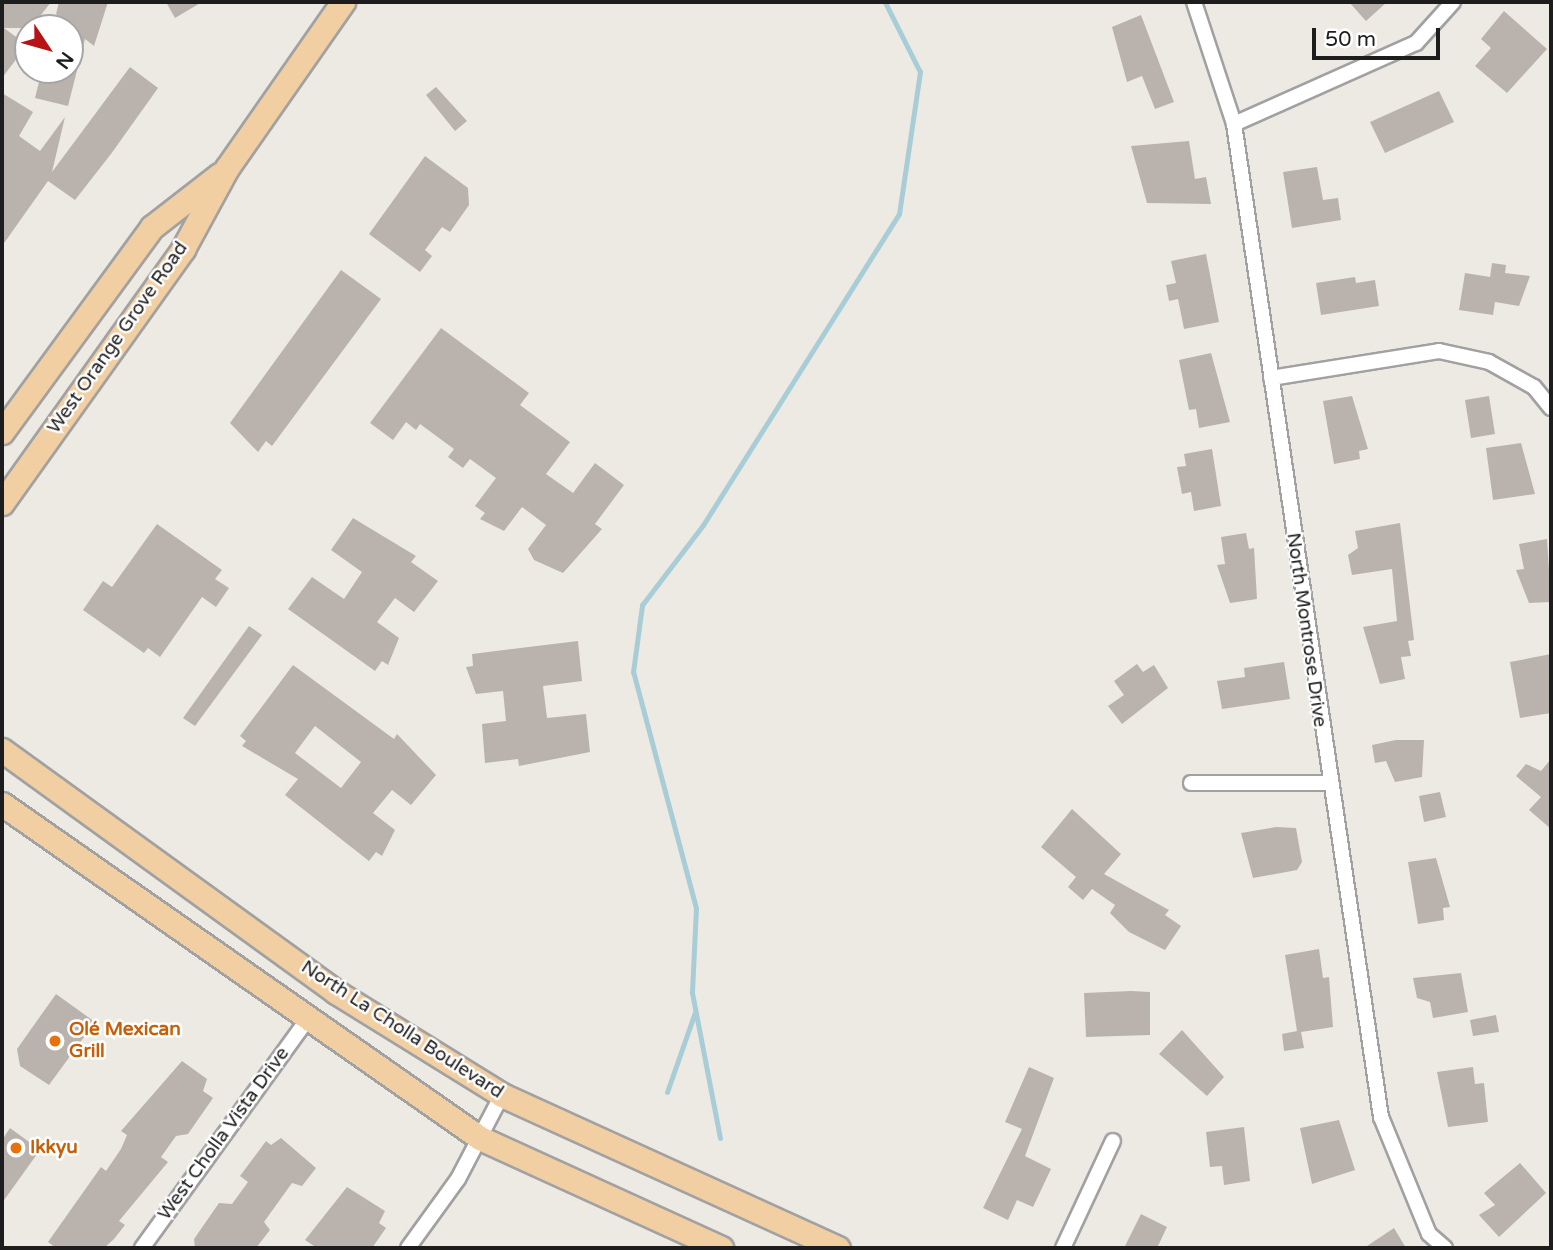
<!DOCTYPE html>
<html>
<head>
<meta charset="utf-8">
<style>
	body { margin:0 }
	#map { position:relative; width:1553px; height:1250px; overflow:hidden; background:#edeae4; font-family:"Varela Round",sans-serif }
	div>[style] { position:absolute }
	.stream>* { height:5px; margin:-2.5px; padding:0 2.5px; transform-origin:2.5px; border-radius:2.5px; background:#a8cdd7 }
	.building>* { inset:0; background:#bab3ad }
	.roads { filter:drop-shadow(2px 0 #a1a1a1) drop-shadow(-2px 0 #a1a1a1) drop-shadow(0 2px #a1a1a1) drop-shadow(0 -2px #a1a1a1) }
	.minor>* { height:14px; margin:-7px; padding:0 7px; transform-origin:7px; border-radius:7px; background:#fff }
	.primary>* { height:23px; margin:-11.5px; padding:0 11.5px; transform-origin:11.5px; border-radius:11.5px; background:#f2cfa3 }
	.dots>* { width:19px; height:19px; translate:-50% -50%; box-sizing:border-box; border:4px solid #fff; border-radius:50% }
	span { translate:-50% -50%; white-space:nowrap; text-align:center; line-height:1.15; -webkit-text-stroke:5px #fff; paint-order:stroke }
	.street-label { font-size:19px; color:#1d1d1d }
	.food-label { font-size:19px; color:#c56008; font-weight:700 }
	.left { translate:0 -50%; text-align:left }
	.frame { position:absolute; inset:0; border:4px solid #1d1d1d; pointer-events:none }
	.north { position:absolute; left:14px; top:14px; width:70px; height:70px; box-sizing:border-box; background:#fff; border:2px solid #a5a5a5; border-radius:50%; rotate:126deg; font-size:19px; font-weight:700; line-height:28px; text-align:center; color:#1d1d1d }
	.north::after { content:''; display:block; margin:auto; width:24px; height:32px; background:#b71316; clip-path:polygon(50% 0,100% 100%,50% 72%,0 100%) }
	.scale { position:absolute; left:1312px; top:28px; width:128px; height:32px; box-sizing:border-box; border:4px solid #1d1d1d; border-top:0; padding-left:9px; font-size:21px; line-height:24px; white-space:nowrap; color:#1d1d1d; -webkit-text-stroke:5px #fff; paint-order:stroke }
</style>
</head>
<body>
<div id="map">
	<div class="stream">
		<i style="left:667px;top:1092px;width:85px;rotate:-70.7deg"></i>
		<i style="left:720px;top:1138px;width:149px;rotate:-100.9deg"></i>
		<i style="left:692px;top:992px;width:84px;rotate:-87.3deg"></i>
		<i style="left:696px;top:908px;width:244px;rotate:-104.9deg"></i>
		<i style="left:633px;top:672px;width:68px;rotate:-82.3deg"></i>
		<i style="left:642px;top:605px;width:101px;rotate:-52.7deg"></i>
		<i style="left:703px;top:525px;width:368px;rotate:-57.8deg"></i>
		<i style="left:899px;top:214px;width:144px;rotate:-81.6deg"></i>
		<i style="left:920px;top:72px;width:78px;rotate:-116.6deg"></i>
	</div>
	<div class="building">
		<i style="clip-path:polygon(2px 2px,51px 2px,31px 28px,4px 28px,27px 45px,2px 78px)"></i>
		<i style="clip-path:polygon(59px 2px,108px 2px,94px 46px,85px 39px,68px 106px,35px 98px,42px 70px,70px 70px,71px 27px,56px 14px)"></i>
		<i style="clip-path:polygon(166px 2px,202px 2px,175px 18px)"></i>
		<i style="clip-path:polygon(1349px 2px,1387px 2px,1366px 21px)"></i>
		<i style="clip-path:polygon(1504px 11px,1547px 49px,1507px 93px,1475px 66px,1491px 48px,1481px 39px)"></i>
		<i style="clip-path:polygon(1141px 15px,1174px 102px,1155px 109px,1142px 76px,1127px 82px,1112px 27px)"></i>
		<i style="clip-path:polygon(130px 67px,158px 88px,111px 154px,75px 200px,48px 181px,2px 246px,2px 93px,33px 112px,19px 136px,40px 151px,65px 117px,52px 172px)"></i>
		<i style="clip-path:polygon(436px 87px,467px 121px,455px 131px,426px 95px)"></i>
		<i style="clip-path:polygon(1439px 91px,1454px 122px,1385px 153px,1370px 122px)"></i>
		<i style="clip-path:polygon(1189px 141px,1195px 179px,1206px 177px,1211px 204px,1147px 203px,1131px 146px)"></i>
		<i style="clip-path:polygon(425px 156px,468px 188px,469px 205px,450px 232px,442px 227px,425px 250px,432px 256px,420px 272px,369px 234px)"></i>
		<i style="clip-path:polygon(1317px 167px,1323px 200px,1338px 198px,1341px 220px,1292px 228px,1283px 172px)"></i>
		<i style="clip-path:polygon(1206px 254px,1219px 322px,1184px 329px,1178px 299px,1169px 301px,1166px 285px,1176px 283px,1171px 261px)"></i>
		<i style="clip-path:polygon(1492px 263px,1506px 265px,1505px 273px,1530px 276px,1519px 306px,1495px 302px,1493px 315px,1459px 310px,1465px 273px,1490px 277px)"></i>
		<i style="clip-path:polygon(341px 270px,381px 299px,272px 446px,266px 441px,258px 452px,230px 423px)"></i>
		<i style="clip-path:polygon(1355px 277px,1356px 283px,1375px 280px,1379px 306px,1321px 315px,1316px 283px)"></i>
		<i style="clip-path:polygon(441px 328px,529px 393px,520px 405px,570px 442px,546px 474px,573px 493px,595px 463px,624px 485px,595px 524px,602px 529px,563px 573px,534px 560px,528px 549px,546px 525px,522px 507px,504px 531px,480px 519px,485px 513px,475px 506px,496px 478px,470px 459px,463px 468px,448px 457px,454px 449px,420px 424px,416px 430px,406px 422px,393px 440px,370px 423px)"></i>
		<i style="clip-path:polygon(1211px 353px,1230px 422px,1199px 428px,1196px 409px,1189px 410px,1179px 360px)"></i>
		<i style="clip-path:polygon(1352px 396px,1368px 449px,1359px 451px,1360px 459px,1334px 464px,1323px 401px)"></i>
		<i style="clip-path:polygon(1489px 396px,1495px 434px,1471px 438px,1465px 400px)"></i>
		<i style="clip-path:polygon(1521px 443px,1535px 494px,1493px 500px,1486px 448px)"></i>
		<i style="clip-path:polygon(1212px 449px,1221px 506px,1194px 511px,1191px 492px,1182px 494px,1177px 467px,1186px 466px,1184px 454px)"></i>
		<i style="clip-path:polygon(353px 518px,416px 556px,411px 562px,438px 581px,414px 612px,395px 598px,377px 622px,399px 638px,388px 665px,382px 661px,375px 671px,288px 609px,312px 577px,344px 599px,362px 572px,331px 550px)"></i>
		<i style="clip-path:polygon(1400px 523px,1414px 640px,1408px 641px,1411px 656px,1401px 657px,1405px 679px,1380px 684px,1363px 627px,1397px 621px,1392px 569px,1352px 575px,1348px 555px,1358px 548px,1355px 531px)"></i>
		<i style="clip-path:polygon(157px 524px,222px 570px,215px 579px,229px 588px,216px 607px,202px 597px,160px 657px,148px 648px,144px 653px,83px 610px,103px 581px,112px 587px)"></i>
		<i style="clip-path:polygon(1246px 533px,1249px 549px,1254px 548px,1257px 599px,1230px 603px,1217px 565px,1225px 564px,1221px 537px)"></i>
		<i style="clip-path:polygon(1547px 539px,1551px 602px,1529px 603px,1516px 570px,1524px 569px,1519px 544px)"></i>
		<i style="clip-path:polygon(249px 626px,262px 635px,195px 726px,183px 718px)"></i>
		<i style="clip-path:polygon(578px 641px,582px 681px,543px 686px,547px 718px,586px 714px,590px 752px,519px 766px,518px 759px,485px 763px,482px 724px,506px 721px,503px 691px,476px 694px,466px 667px,473px 666px,472px 654px)"></i>
		<i style="clip-path:polygon(1551px 654px,1551px 713px,1520px 718px,1510px 662px)"></i>
		<i style="clip-path:polygon(1284px 662px,1290px 699px,1222px 709px,1217px 681px,1245px 677px,1244px 668px)"></i>
		<i style="clip-path:polygon(1137px 664px,1143px 672px,1154px 665px,1168px 688px,1122px 724px,1108px 706px,1124px 695px,1114px 681px)"></i>
		<i style="clip-path:polygon(evenodd,293px 665px,394px 739px,397px 734px,436px 775px,411px 805px,392px 790px,373px 813px,395px 830px,382px 856px,376px 852px,369px 861px,285px 795px,298px 779px,242px 746px,246px 741px,240px 736px,293px 665px,315px 726px,361px 762px,341px 788px,295px 753px,315px 726px)"></i>
		<i style="clip-path:polygon(1396px 740px,1424px 740px,1422px 777px,1395px 782px,1386px 761px,1375px 763px,1372px 745px)"></i>
		<i style="clip-path:polygon(1551px 759px,1551px 829px,1529px 810px,1541px 797px,1516px 776px,1526px 764px,1541px 771px)"></i>
		<i style="clip-path:polygon(1440px 792px,1446px 817px,1424px 822px,1419px 796px)"></i>
		<i style="clip-path:polygon(1072px 809px,1121px 854px,1104px 874px,1169px 910px,1165px 915px,1181px 926px,1165px 950px,1129px 932px,1110px 913px,1115px 905px,1092px 889px,1083px 900px,1068px 887px,1076px 877px,1041px 847px)"></i>
		<i style="clip-path:polygon(1276px 827px,1296px 828px,1302px 862px,1297px 870px,1253px 878px,1241px 833px)"></i>
		<i style="clip-path:polygon(1436px 858px,1450px 907px,1443px 908px,1444px 920px,1418px 924px,1408px 862px)"></i>
		<i style="clip-path:polygon(1319px 949px,1323px 978px,1329px 977px,1333px 1027px,1301px 1032px,1304px 1048px,1284px 1051px,1282px 1034px,1297px 1031px,1285px 955px)"></i>
		<i style="clip-path:polygon(1461px 973px,1468px 1012px,1433px 1018px,1430px 1002px,1417px 998px,1413px 978px)"></i>
		<i style="clip-path:polygon(1131px 991px,1150px 992px,1150px 1035px,1086px 1037px,1084px 993px)"></i>
		<i style="clip-path:polygon(56px 994px,95px 1022px,49px 1085px,20px 1066px,17px 1049px)"></i>
		<i style="clip-path:polygon(1496px 1015px,1499px 1032px,1473px 1036px,1470px 1020px)"></i>
		<i style="clip-path:polygon(1182px 1030px,1224px 1077px,1207px 1096px,1159px 1054px)"></i>
		<i style="clip-path:polygon(182px 1061px,207px 1079px,203px 1091px,213px 1098px,188px 1134px,176px 1136px,161px 1157px,168px 1162px,119px 1221px,125px 1225px,114px 1239px,104px 1248px,56px 1248px,48px 1242px,101px 1167px,106px 1171px,121px 1149px,127px 1135px,121px 1131px)"></i>
		<i style="clip-path:polygon(1029px 1067px,1054px 1078px,1025px 1156px,1051px 1169px,1033px 1207px,1017px 1200px,1008px 1220px,983px 1208px,1022px 1129px,1005px 1122px)"></i>
		<i style="clip-path:polygon(1473px 1067px,1475px 1084px,1484px 1083px,1488px 1122px,1448px 1127px,1437px 1072px)"></i>
		<i style="clip-path:polygon(1339px 1120px,1355px 1170px,1312px 1184px,1300px 1128px)"></i>
		<i style="clip-path:polygon(1244px 1127px,1250px 1181px,1224px 1185px,1222px 1166px,1210px 1167px,1206px 1132px)"></i>
		<i style="clip-path:polygon(10px 1128px,40px 1150px,2px 1203px,2px 1140px)"></i>
		<i style="clip-path:polygon(281px 1138px,316px 1168px,302px 1186px,292px 1183px,264px 1222px,270px 1230px,256px 1248px,195px 1248px,194px 1239px,219px 1203px,232px 1204px,248px 1182px,240px 1176px,266px 1141px,271px 1145px)"></i>
		<i style="clip-path:polygon(1520px 1163px,1546px 1193px,1499px 1237px,1479px 1215px,1495px 1205px,1484px 1193px)"></i>
		<i style="clip-path:polygon(347px 1187px,385px 1211px,379px 1223px,386px 1228px,372px 1248px,317px 1248px,305px 1240px)"></i>
		<i style="clip-path:polygon(1141px 1214px,1167px 1227px,1157px 1248px,1124px 1248px)"></i>
		<i style="clip-path:polygon(1394px 1228px,1406px 1248px,1364px 1248px)"></i>
	</div>
	<div class="roads">
		<div class="minor">
			<i style="left:1194px;top:2px;width:128px;rotate:71.8deg"></i>
			<i style="left:1234px;top:124px;width:1004px;rotate:81.58deg"></i>
			<i style="left:1381px;top:1117px;width:126px;rotate:67.7deg"></i>
			<i style="left:1429px;top:1234px;width:21px;rotate:41deg"></i>
			<i style="left:1234px;top:124px;width:199px;rotate:-24deg"></i>
			<i style="left:1416px;top:43px;width:55px;rotate:-47.9deg"></i>
			<i style="left:1271px;top:378px;width:170px;rotate:-9.1deg"></i>
			<i style="left:1439px;top:351px;width:51px;rotate:12.4deg"></i>
			<i style="left:1489px;top:362px;width:51px;rotate:29.1deg"></i>
			<i style="left:1534px;top:387px;width:27px;rotate:51deg"></i>
			<i style="left:1191px;top:783px;width:137px"></i>
			<i style="left:142px;top:1248px;width:281px;rotate:-54.1deg"></i>
			<i style="left:408px;top:1248px;width:85px;rotate:-54.1deg"></i>
			<i style="left:458px;top:1179px;width:95px;rotate:-62.4deg"></i>
			<i style="left:1063px;top:1248px;width:118px;rotate:-65deg"></i>
		</div>
		<div class="primary">
			<i style="left:2px;top:432px;width:254px;rotate:-53.8deg"></i>
			<i style="left:152px;top:227px;width:85px;rotate:-37.8deg"></i>
			<i style="left:2px;top:503px;width:312px;rotate:-54.5deg"></i>
			<i style="left:183px;top:249px;width:92px;rotate:-61.5deg"></i>
			<i style="left:227px;top:168px;width:203px;rotate:-55.1deg"></i>
			<i style="left:2px;top:750px;width:412px;rotate:35.9deg"></i>
			<i style="left:336px;top:992px;width:195px;rotate:31.8deg"></i>
			<i style="left:502px;top:1095px;width:369px;rotate:24.5deg"></i>
			<i style="left:2px;top:804px;width:583px;rotate:34.94deg"></i>
			<i style="left:480px;top:1138px;width:265px;rotate:24.5deg"></i>
		</div>
	</div>
	<div class="dots">
		<i style="left:55px;top:1041px;background:#e8710a"></i>
		<i style="left:16px;top:1148px;background:#e8710a"></i>
	</div>
	<div class="street-label">
		<span style="left:118px;top:338px;rotate:-55deg">West Orange Grove Road</span>
		<span style="left:1306px;top:630px;rotate:82deg">North Montrose Drive</span>
		<span style="left:402px;top:1030px;rotate:33deg">North La Cholla Boulevard</span>
		<span style="left:224px;top:1134px;rotate:-54deg">West Cholla Vista Drive</span>
	</div>
	<div class="food-label">
		<span class="left" style="left:69px;top:1041px">Olé Mexican<br>Grill</span>
		<span class="left" style="left:30px;top:1148px">Ikkyu</span>
	</div>
	<div class="frame"></div>
	<div class="north">N</div>
	<div class="scale">50 m</div>
</div>
</body>
</html>
